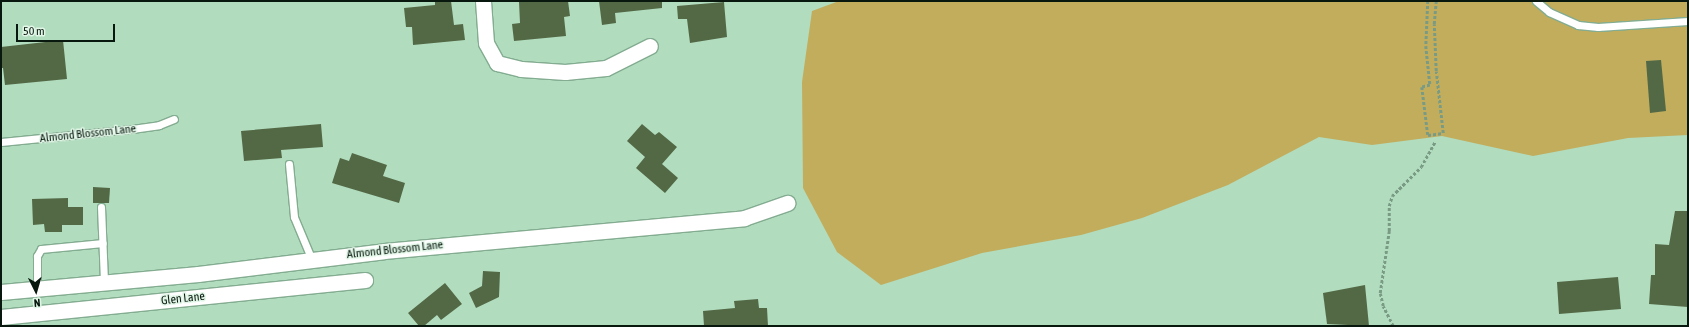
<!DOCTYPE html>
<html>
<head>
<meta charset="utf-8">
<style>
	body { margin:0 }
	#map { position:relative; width:1689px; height:327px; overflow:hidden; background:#b1dcbe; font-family:"Asap Condensed",sans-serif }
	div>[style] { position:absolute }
	.green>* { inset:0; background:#c2ad5d }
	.building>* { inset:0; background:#536946 }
	.path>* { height:2.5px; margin-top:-1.25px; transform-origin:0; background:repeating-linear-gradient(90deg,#799b84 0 3px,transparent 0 5px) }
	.roads { filter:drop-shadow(1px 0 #83ac90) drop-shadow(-1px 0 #83ac90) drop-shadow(0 1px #83ac90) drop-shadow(0 -1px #83ac90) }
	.lane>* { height:7px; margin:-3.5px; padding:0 3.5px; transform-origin:3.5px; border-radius:3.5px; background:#fff }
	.street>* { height:15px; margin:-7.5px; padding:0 7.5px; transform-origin:7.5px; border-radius:7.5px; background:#fff }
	span { translate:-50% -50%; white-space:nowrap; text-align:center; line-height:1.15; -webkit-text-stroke:3px #e1f6e7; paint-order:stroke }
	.street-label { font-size:12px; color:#08180e }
	.frame { position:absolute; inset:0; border:2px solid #08180e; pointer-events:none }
	.north { position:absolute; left:16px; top:271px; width:40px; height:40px; -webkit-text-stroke:3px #e1f6e7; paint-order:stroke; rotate:175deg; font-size:11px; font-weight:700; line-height:16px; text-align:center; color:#08180e }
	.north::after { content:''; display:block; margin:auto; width:14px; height:18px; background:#08180e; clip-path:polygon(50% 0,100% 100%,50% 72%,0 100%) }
	.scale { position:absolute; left:16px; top:24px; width:99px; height:18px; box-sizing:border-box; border:2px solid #08180e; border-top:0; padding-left:5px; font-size:12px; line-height:14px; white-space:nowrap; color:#08180e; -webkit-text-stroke:3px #e1f6e7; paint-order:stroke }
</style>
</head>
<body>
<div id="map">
	<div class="green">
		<i style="clip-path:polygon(839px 1px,1688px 1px,1688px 135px,1628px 138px,1533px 156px,1442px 136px,1372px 145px,1319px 137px,1228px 185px,1142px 218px,1081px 235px,982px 253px,881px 285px,837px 252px,803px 188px,802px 82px,812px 11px)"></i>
	</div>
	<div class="building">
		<i style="clip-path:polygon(435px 1px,451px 1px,454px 25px,463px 24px,465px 40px,413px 45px,412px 27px,406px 27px,404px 8px,435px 5px)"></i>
		<i style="clip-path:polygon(568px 1px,570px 16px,564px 17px,566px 36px,514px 41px,512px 24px,520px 23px,519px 2px)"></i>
		<i style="clip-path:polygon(599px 1px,662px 1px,662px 8px,615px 13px,616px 23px,602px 25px)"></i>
		<i style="clip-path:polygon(724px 2px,727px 37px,690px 43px,687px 19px,678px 19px,677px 6px)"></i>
		<i style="clip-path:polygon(63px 40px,67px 79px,5px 85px,3px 68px,1px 68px,1px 47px)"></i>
		<i style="clip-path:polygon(1661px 60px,1666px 111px,1650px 113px,1646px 61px)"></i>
		<i style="clip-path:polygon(321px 124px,323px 147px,281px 150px,282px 158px,244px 161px,241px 131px)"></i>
		<i style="clip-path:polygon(642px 124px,655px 135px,659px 132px,677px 147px,662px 164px,678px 178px,665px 193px,636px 168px,645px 157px,627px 141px)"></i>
		<i style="clip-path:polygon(352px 153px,387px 165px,383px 176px,405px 183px,399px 203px,332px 183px,340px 158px,349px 161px)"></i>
		<i style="clip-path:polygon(93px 187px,110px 188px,109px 203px,93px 203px)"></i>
		<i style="clip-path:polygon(68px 198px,68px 207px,83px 207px,83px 225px,62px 225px,62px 232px,45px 232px,44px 224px,33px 225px,32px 199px)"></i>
		<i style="clip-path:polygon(1675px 211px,1688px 211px,1688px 307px,1649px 304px,1651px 275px,1655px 275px,1655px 244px,1669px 245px)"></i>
		<i style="clip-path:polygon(483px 271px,500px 272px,499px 297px,476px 308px,469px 293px,482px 286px)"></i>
		<i style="clip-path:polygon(1618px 277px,1621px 309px,1559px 314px,1557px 282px)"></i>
		<i style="clip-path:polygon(445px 283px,462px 304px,441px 320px,437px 315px,424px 326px,419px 326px,408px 313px)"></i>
		<i style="clip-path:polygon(1365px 285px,1369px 326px,1327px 324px,1323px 293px)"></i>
		<i style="clip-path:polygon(758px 299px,759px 308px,767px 308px,768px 326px,704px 326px,703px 311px,735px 308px,734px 301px)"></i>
	</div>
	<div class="path">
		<i style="left:1428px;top:1px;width:45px;rotate:92.5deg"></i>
		<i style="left:1426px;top:46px;width:39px;rotate:84deg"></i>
		<i style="left:1430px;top:85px;width:8px;rotate:166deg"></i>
		<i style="left:1422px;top:87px;width:48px;rotate:82.9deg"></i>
		<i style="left:1428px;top:135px;width:15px;rotate:-8deg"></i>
		<i style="left:1443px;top:133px;width:62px;rotate:-96.4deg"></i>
		<i style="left:1436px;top:71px;width:47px;rotate:-92.4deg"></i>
		<i style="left:1434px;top:24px;width:23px;rotate:-85deg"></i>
		<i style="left:1393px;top:326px;width:22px;rotate:-117deg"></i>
		<i style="left:1383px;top:306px;width:13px;rotate:-103deg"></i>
		<i style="left:1380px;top:293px;width:63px;rotate:-81.7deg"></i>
		<i style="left:1389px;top:231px;width:25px;rotate:-90deg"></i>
		<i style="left:1389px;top:206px;width:10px;rotate:-73deg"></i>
		<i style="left:1392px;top:196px;width:41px;rotate:-45deg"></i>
		<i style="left:1421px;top:167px;width:29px;rotate:-61deg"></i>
	</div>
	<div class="roads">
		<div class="lane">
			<i style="left:1536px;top:1px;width:17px;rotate:40deg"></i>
			<i style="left:1549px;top:12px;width:32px;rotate:24deg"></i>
			<i style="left:1578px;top:25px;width:20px;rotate:6deg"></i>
			<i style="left:1598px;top:27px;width:90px;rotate:-3.8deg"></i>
			<i style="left:1px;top:142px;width:132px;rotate:-5.7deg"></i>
			<i style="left:132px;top:129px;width:27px;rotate:-8deg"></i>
			<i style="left:159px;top:125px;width:16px;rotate:-22deg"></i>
			<i style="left:289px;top:164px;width:53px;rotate:84.6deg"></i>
			<i style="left:294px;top:217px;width:47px;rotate:67.3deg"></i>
			<i style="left:101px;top:207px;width:76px;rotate:87.7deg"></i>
			<i style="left:37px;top:289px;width:33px;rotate:-90deg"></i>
			<i style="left:37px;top:256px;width:8px;rotate:-60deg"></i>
			<i style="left:41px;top:249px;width:62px;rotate:-5.5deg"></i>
		</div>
		<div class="street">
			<i style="left:483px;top:1px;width:42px;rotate:85.9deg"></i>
			<i style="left:486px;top:43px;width:23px;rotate:61deg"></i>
			<i style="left:497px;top:63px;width:25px;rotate:14deg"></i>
			<i style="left:521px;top:69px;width:44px;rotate:3.9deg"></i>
			<i style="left:565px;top:72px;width:41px;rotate:-5.6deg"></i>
			<i style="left:606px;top:68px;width:49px;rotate:-26.6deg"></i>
			<i style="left:1px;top:292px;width:198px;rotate:-5.2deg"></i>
			<i style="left:198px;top:274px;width:187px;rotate:-7deg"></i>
			<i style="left:384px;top:251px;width:362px;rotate:-5.2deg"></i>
			<i style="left:744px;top:218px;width:46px;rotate:-19.2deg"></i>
			<i style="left:1px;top:317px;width:366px;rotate:-5.8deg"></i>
		</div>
	</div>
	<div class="street-label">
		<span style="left:88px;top:134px;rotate:-6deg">Almond Blossom Lane</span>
		<span style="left:395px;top:250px;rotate:-6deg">Almond Blossom Lane</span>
		<span style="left:183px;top:299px;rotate:-6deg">Glen Lane</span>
	</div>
	<div class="frame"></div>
	<div class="north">N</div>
	<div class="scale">50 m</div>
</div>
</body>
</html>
